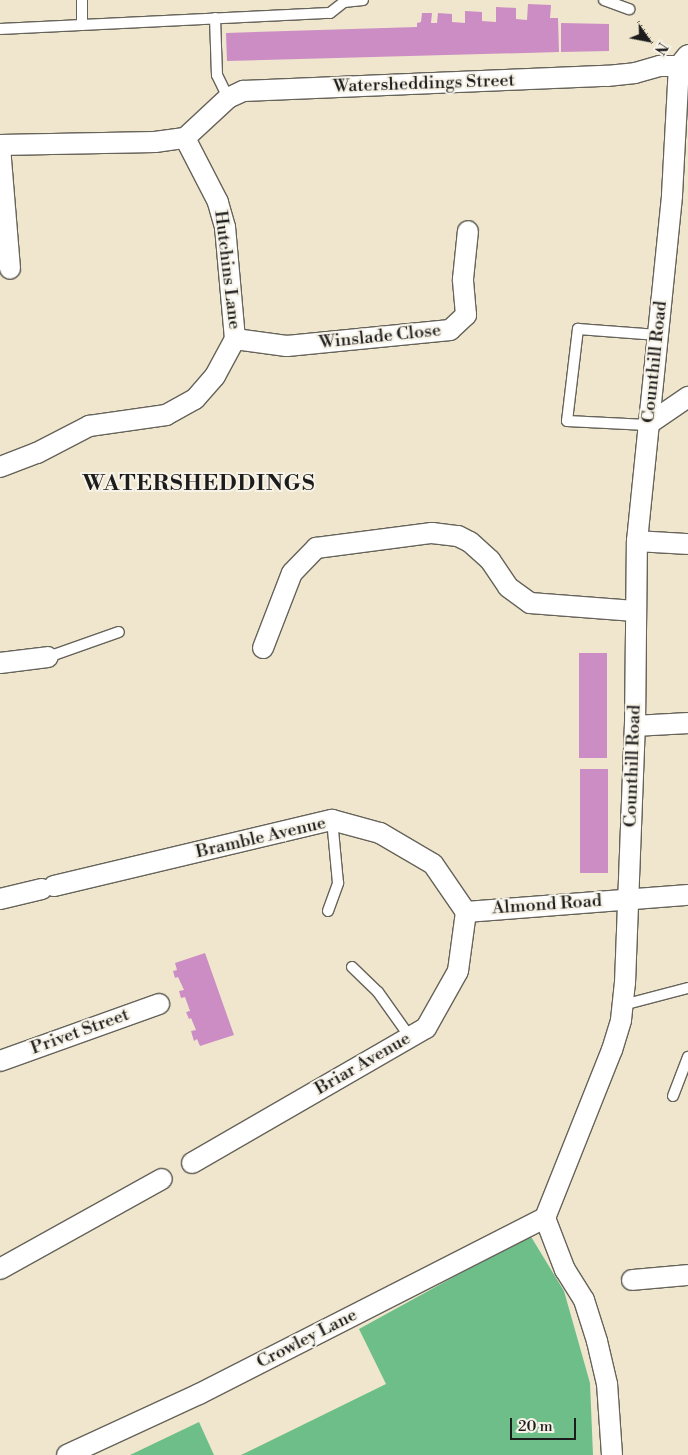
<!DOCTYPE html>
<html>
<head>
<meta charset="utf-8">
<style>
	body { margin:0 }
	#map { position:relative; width:688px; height:1455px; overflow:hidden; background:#efe6cd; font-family:"Libre Bodoni",serif }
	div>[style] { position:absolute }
	.forest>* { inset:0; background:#6ebe89 }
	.building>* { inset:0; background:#cc8dc4 }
	.path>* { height:3px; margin-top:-1.5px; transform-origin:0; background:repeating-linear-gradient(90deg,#66635a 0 1px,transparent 0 5px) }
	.roads { filter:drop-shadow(1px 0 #66635a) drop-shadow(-1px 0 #66635a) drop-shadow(0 1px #66635a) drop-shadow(0 -1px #66635a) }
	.lane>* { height:10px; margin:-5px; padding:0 5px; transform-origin:5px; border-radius:5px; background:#fff }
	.street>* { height:20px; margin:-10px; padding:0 10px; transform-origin:10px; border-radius:10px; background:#fff }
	span { translate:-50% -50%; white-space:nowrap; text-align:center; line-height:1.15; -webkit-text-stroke:4px #f7f3e8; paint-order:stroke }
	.street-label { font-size:18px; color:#1c1c1c }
	.district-label { font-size:22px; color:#1c1c1c; font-weight:700; letter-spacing:1px }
	.north { position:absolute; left:623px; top:15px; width:50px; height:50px; -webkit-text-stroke:4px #f7f3e8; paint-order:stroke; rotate:123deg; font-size:14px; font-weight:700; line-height:20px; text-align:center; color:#1c1c1c }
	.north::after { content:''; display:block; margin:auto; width:18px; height:22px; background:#1c1c1c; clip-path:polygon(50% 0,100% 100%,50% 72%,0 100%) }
	.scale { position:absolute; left:510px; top:1418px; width:66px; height:22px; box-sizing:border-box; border:2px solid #1c1c1c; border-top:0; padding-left:6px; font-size:15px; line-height:18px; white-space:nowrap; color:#1c1c1c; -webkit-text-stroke:4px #f7f3e8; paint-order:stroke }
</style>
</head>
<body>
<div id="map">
	<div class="forest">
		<i style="clip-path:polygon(530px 1235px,564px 1291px,590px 1383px,593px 1455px,241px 1455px,386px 1384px,359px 1329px)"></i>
		<i style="clip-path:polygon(199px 1422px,214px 1455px,130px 1455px)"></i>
	</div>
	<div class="building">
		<i style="clip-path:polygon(528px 4px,551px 5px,550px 18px,558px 18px,559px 52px,227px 61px,226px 33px,417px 27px,417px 23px,421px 22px,422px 13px,432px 13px,431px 23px,437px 23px,438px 13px,452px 14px,452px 22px,465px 23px,465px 11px,482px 12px,482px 21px,496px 22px,496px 7px,516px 8px,516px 19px,527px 20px)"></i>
		<i style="clip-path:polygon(561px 23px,609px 24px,609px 51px,561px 52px)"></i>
		<i style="clip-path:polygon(579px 653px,607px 653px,607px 758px,579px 758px)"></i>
		<i style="clip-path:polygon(580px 769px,608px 769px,608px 873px,580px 873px)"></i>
		<i style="clip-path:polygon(205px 953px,234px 1035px,200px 1046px,197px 1039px,194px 1041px,191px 1031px,196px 1030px,191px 1018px,189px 1019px,186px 1012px,190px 1011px,185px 997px,181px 998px,179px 991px,184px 990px,178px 977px,175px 978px,173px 971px,177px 970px,175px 963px)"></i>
	</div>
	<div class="path">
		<i style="left:638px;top:21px;width:27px;rotate:56deg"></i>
	</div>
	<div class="roads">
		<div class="lane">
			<i style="left:82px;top:0;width:25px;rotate:90deg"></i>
			<i style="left:604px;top:0;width:27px;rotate:20deg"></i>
			<i style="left:215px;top:18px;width:57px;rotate:88deg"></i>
			<i style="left:217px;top:75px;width:25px;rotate:64deg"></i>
			<i style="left:0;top:29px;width:330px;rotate:-2.8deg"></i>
			<i style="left:330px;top:13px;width:18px;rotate:-38deg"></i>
			<i style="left:344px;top:2px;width:19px;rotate:-6deg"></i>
			<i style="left:647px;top:425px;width:80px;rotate:-177.1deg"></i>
			<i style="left:567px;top:421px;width:93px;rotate:-83.2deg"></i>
			<i style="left:578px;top:329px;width:80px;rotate:4.3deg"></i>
			<i style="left:48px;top:657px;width:75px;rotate:-19.4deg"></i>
			<i style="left:328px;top:911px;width:30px;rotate:-70deg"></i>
			<i style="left:338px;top:883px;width:63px;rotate:-95.4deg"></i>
			<i style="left:352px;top:967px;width:36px;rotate:44deg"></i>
			<i style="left:378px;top:992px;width:55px;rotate:54.6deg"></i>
			<i style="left:623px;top:1005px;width:67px;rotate:-14.7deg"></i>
			<i style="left:673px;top:1096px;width:42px;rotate:-69deg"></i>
		</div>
		<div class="street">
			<i style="left:185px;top:138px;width:59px;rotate:-42.9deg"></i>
			<i style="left:228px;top:98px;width:17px;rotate:-25deg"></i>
			<i style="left:243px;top:91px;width:364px;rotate:-2.4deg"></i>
			<i style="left:607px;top:76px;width:28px;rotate:-6deg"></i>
			<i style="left:635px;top:73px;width:26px;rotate:-16deg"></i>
			<i style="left:660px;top:66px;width:19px"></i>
			<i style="left:0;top:145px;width:155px;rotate:-1.1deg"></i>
			<i style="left:155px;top:142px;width:30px;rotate:-8deg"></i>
			<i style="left:0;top:147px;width:122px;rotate:85.3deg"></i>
			<i style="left:235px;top:339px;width:52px;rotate:7.7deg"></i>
			<i style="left:287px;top:346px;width:164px;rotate:-5.6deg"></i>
			<i style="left:450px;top:330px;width:22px;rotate:-43deg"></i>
			<i style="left:466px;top:315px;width:36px;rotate:-95deg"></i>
			<i style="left:463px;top:279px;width:48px;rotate:-84.1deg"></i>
			<i style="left:647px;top:425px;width:50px;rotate:-34.3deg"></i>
			<i style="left:0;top:467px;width:40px;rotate:-21deg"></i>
			<i style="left:37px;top:453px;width:59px;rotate:-27.4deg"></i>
			<i style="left:89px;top:426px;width:78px;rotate:-8.1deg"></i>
			<i style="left:166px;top:415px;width:33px;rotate:-29deg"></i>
			<i style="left:195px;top:399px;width:30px;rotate:-49deg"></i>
			<i style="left:215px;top:376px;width:42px;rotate:-61.6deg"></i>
			<i style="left:235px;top:339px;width:112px;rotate:-95.1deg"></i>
			<i style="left:225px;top:227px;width:26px;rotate:-106deg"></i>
			<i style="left:218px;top:202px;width:72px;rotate:-117.3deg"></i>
			<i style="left:637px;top:541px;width:51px;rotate:3.4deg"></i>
			<i style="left:263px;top:648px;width:80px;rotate:-68.9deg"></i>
			<i style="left:292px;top:573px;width:35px;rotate:-46deg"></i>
			<i style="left:316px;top:548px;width:117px;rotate:-7.4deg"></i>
			<i style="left:432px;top:533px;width:26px;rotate:7deg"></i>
			<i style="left:458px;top:536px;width:13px;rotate:27deg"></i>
			<i style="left:470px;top:542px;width:27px;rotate:42deg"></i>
			<i style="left:490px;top:560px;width:32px;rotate:56deg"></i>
			<i style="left:508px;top:587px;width:27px;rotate:36deg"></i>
			<i style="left:530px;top:603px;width:105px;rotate:4.4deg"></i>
			<i style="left:0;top:663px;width:48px;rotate:-7.1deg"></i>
			<i style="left:635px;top:726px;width:53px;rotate:-3.2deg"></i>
			<i style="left:54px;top:886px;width:286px;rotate:-13.4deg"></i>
			<i style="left:332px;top:820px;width:50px;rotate:15.2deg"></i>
			<i style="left:380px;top:833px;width:61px;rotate:30.3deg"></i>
			<i style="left:433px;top:864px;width:58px;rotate:55.5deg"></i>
			<i style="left:0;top:899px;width:43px;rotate:-13.4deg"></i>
			<i style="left:466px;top:912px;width:223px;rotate:-4.4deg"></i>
			<i style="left:0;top:1061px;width:169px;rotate:-19.7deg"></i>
			<i style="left:192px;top:1163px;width:270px;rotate:-30deg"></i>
			<i style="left:426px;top:1028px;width:65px;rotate:-60.7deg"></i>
			<i style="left:458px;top:971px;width:60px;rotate:-82.3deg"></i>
			<i style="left:0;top:1269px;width:185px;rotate:-29.1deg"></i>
			<i style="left:632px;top:1280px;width:56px;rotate:-5.1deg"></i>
			<i style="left:67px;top:1455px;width:145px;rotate:-24.8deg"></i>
			<i style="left:199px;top:1394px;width:388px;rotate:-27deg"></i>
			<i style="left:612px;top:1455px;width:71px;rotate:-94deg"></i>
			<i style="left:607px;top:1384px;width:44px;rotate:-103.1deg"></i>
			<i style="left:597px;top:1341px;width:43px;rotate:-107.6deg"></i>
			<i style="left:584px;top:1300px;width:36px;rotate:-122deg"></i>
			<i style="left:565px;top:1270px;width:56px;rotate:-111deg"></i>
			<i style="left:545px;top:1218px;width:181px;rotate:-68.3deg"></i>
			<i style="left:612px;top:1050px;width:31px;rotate:-73deg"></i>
			<i style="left:621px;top:1020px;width:37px;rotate:-84deg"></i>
			<i style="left:625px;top:983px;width:257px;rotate:-87.8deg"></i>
			<i style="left:635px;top:726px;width:185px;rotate:-89.4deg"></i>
			<i style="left:637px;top:541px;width:348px;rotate:-84.2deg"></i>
			<i style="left:672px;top:195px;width:129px;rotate:-86.9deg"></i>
			<i style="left:679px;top:66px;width:14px;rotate:-51deg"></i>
		</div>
	</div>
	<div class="street-label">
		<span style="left:424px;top:84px;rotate:-2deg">Watersheddings Street</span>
		<span style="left:227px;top:270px;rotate:83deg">Hutchins Lane</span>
		<span style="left:380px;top:337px;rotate:-6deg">Winslade Close</span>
		<span style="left:655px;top:362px;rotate:-84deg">Counthill Road</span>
		<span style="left:633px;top:766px;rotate:-88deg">Counthill Road</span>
		<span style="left:261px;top:838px;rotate:-13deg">Bramble Avenue</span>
		<span style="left:547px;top:905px;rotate:-4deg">Almond Road</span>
		<span style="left:80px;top:1032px;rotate:-20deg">Privet Street</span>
		<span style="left:363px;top:1064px;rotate:-30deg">Briar Avenue</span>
		<span style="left:307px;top:1339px;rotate:-27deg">Crowley Lane</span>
	</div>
	<div class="district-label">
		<span style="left:199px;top:484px">WATERSHEDDINGS</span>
	</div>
	<div class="north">N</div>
	<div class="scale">20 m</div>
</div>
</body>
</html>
